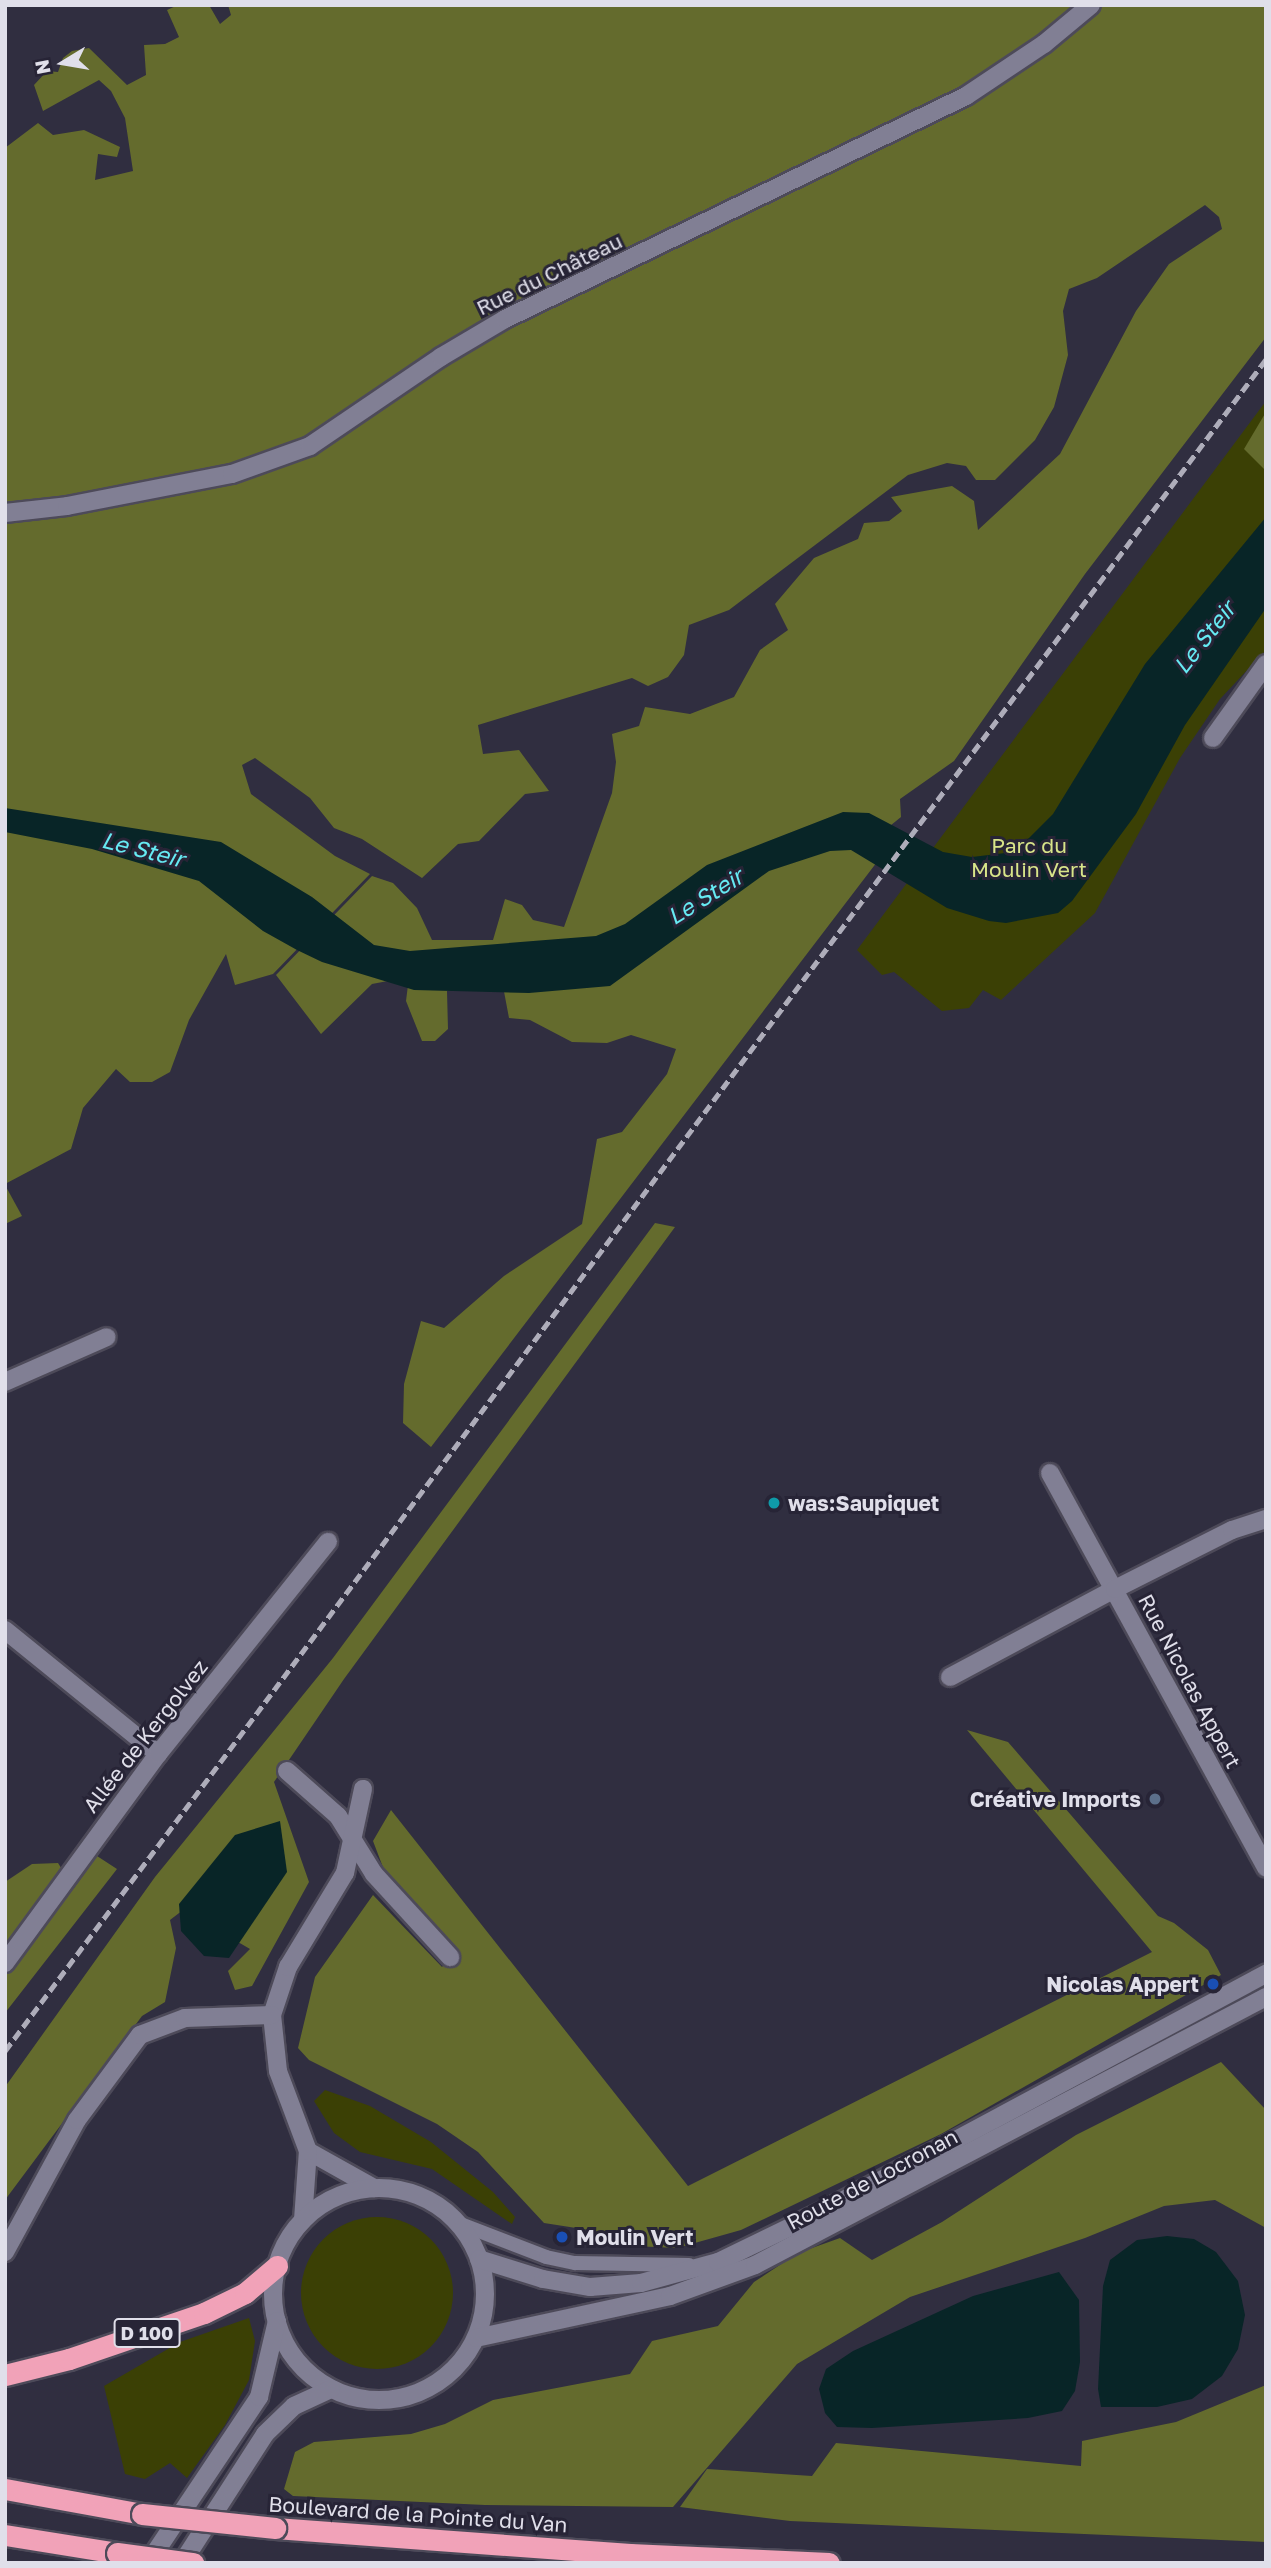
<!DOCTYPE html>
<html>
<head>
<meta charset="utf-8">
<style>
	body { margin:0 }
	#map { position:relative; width:1271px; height:2568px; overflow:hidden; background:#302e40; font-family:"Golos Text",sans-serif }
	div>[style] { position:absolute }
	.green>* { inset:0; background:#3b4005 }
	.round { border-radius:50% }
	.forest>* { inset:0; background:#646b2d }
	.water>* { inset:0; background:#082527 }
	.roads { filter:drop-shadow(2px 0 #4d4a59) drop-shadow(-2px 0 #4d4a59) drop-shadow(0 2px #4d4a59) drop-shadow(0 -2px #4d4a59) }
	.lane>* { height:14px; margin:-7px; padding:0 7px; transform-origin:7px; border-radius:7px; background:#817f94 }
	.street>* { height:18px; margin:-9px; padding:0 9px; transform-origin:9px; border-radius:9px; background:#817f94 }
	.secondary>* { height:18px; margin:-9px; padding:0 9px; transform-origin:9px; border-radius:9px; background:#817f94 }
	.secondary>.ring { margin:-9px; padding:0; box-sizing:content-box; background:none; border:18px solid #817f94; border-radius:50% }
	.highway>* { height:21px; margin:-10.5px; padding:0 10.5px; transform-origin:10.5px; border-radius:10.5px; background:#f1a2b8 }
	.rail>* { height:5px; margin-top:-2.5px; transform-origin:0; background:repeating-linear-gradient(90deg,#aeadba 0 10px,transparent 0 15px) }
	.bridges { filter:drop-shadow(2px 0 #4d4a59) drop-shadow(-2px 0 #4d4a59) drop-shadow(0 2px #4d4a59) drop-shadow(0 -2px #4d4a59) }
	.highway-bridge>* { height:21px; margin:-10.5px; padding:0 10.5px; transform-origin:10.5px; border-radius:10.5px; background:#f1a2b8 }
	.dots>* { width:19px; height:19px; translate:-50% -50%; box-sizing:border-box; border:4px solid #272436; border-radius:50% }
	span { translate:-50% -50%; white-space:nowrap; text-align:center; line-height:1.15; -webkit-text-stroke:6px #272436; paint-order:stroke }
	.shield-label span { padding:2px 5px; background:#272436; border:2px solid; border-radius:5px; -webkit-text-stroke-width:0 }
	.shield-label { font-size:19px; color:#e0dfea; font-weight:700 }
	.street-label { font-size:21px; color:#e0dfea }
	.park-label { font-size:21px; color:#d8e489 }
	.poi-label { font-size:21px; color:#e0dfea; font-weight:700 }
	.left { translate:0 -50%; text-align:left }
	.right { translate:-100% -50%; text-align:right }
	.water-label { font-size:23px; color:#66eaf3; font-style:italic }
	.frame { position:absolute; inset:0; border:7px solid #e0dfea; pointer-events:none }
	.north { position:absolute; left:28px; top:28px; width:70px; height:70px; -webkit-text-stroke:5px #272436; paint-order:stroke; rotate:259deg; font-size:19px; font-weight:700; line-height:28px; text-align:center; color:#e0dfea }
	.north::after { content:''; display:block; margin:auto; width:24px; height:32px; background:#e0dfea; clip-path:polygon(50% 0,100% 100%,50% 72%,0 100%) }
</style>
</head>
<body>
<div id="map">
	<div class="green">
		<i style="clip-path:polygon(1266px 401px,1266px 650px,1220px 699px,1180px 758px,1095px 913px,1001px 1000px,983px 990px,969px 1008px,942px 1011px,894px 972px,882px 975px,857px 950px)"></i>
		<i style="clip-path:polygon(325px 2090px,370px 2106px,431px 2142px,493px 2192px,515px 2217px,512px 2224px,432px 2169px,360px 2152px,334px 2133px,314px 2101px)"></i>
		<i class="round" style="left:301px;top:2217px;width:152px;height:152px"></i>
		<i style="clip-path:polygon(249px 2318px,255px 2341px,249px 2380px,225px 2425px,187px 2478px,170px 2463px,145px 2479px,125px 2474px,104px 2386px,180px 2342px)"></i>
	</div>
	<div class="forest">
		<i style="clip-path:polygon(178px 5px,209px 5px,220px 24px,231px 15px,228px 5px,1266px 5px,1266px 337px,1085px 574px,954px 761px,900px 799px,901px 817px,880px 834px,877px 862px,431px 1447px,403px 1423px,404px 1384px,421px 1321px,444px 1328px,504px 1276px,582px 1224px,597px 1139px,622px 1132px,667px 1074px,676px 1049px,631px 1035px,607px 1043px,572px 1042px,530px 1020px,509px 1018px,502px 981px,447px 991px,448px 1029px,435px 1041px,422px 1041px,406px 1001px,409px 977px,372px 984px,321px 1034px,276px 975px,372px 876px,393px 883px,417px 908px,432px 940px,493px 940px,505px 899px,522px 905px,533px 920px,564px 927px,612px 793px,616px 762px,612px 734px,639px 726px,645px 707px,690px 714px,734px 697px,760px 650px,788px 630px,775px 604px,814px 558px,858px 539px,864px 523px,889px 521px,902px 511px,891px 497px,952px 486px,974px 501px,978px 530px,1060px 454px,1136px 311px,1169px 264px,1222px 229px,1219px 217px,1205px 205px,1097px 278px,1069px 289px,1063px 311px,1068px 355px,1054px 407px,1035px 440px,995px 480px,976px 480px,966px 466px,947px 463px,908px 475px,729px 610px,689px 625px,684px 655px,668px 677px,648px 686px,632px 678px,478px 725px,483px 754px,519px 750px,549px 791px,525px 794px,479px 841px,458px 844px,422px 878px,362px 839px,334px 828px,310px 798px,255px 758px,242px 765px,251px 794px,335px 856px,370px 874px,273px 974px,235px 985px,226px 954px,189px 1020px,170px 1072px,152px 1082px,130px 1082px,116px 1069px,83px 1108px,71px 1149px,5px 1184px,5px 148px,38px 123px,53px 135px,84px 130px,120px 147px,117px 157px,98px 154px,95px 180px,133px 171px,125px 118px,111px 91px,99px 80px,43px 111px,34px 85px,47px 71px,58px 72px,63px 58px,72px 51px,89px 48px,127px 85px,146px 75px,144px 45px,165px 44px,179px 37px,167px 10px)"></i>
		<i style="clip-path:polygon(1266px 412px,1266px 471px,1244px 449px)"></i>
		<i style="clip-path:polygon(5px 1185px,22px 1216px,5px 1224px)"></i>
		<i style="clip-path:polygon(655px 1223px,675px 1227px,344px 1679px,274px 1782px,309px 1882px,252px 1986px,235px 1990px,228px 1971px,250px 1949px,183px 1910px,170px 1920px,176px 1948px,165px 2002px,142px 2016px,5px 2200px,5px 2087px,155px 1877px,333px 1658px)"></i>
		<i style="clip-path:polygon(967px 1730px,1008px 1742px,1158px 1916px,1174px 1923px,1208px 1950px,1221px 1975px,941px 2134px,741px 2230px,677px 2248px,589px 2244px,589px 2230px,544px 2223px,478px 2152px,437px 2124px,309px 2060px,298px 2048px,315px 1977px,373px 1895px,442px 1967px,456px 1951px,384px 1870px,373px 1841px,391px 1810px,688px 2186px,1152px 1952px)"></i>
		<i style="clip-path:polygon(97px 1856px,117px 1869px,5px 2013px,5px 1882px,32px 1864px,58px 1863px,74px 1888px)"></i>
		<i style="clip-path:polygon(1221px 2062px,1266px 2110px,1266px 2228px,1215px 2200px,1164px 2206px,1085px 2238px,910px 2297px,797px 2364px,673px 2507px,485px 2505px,293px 2496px,284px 2489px,295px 2452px,314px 2442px,411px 2434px,445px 2424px,493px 2400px,630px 2374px,652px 2341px,718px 2326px,754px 2282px,798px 2253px,840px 2238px,872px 2260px,942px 2222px,1076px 2135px)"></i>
		<i style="clip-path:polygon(1266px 2385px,1266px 2542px,790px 2521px,680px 2507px,707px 2469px,812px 2476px,836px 2443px,1081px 2466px,1082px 2441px,1176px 2422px)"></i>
	</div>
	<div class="water">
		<i style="clip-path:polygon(1266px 517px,1266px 608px,1185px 725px,1136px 814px,1072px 901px,1058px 913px,1006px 923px,989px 921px,947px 908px,851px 850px,830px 851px,769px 871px,610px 986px,529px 993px,414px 990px,322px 962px,297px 950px,263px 931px,199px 881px,92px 849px,5px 832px,5px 808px,221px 842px,312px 897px,374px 945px,410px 951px,596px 936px,625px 924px,707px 865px,843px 812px,869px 813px,943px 852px,972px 857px,1005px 853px,1029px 838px,1053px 814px,1145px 664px)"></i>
		<i style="clip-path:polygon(280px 1821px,287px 1872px,229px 1958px,204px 1956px,181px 1931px,179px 1904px,235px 1835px)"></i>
		<i style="clip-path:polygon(1167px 2236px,1194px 2239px,1216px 2252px,1238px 2281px,1245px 2315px,1238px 2349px,1222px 2376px,1192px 2399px,1157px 2407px,1101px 2407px,1098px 2389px,1103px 2286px,1110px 2260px,1137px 2240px)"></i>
		<i style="clip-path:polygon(1059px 2272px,1079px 2300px,1080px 2362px,1075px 2391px,1062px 2411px,1028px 2418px,872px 2428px,837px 2427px,825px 2413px,819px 2389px,826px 2369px,853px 2351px,973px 2296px)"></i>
	</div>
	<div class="roads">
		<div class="lane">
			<i style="left:458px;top:2223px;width:94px;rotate:21.1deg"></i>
			<i style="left:546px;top:2257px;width:30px;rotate:12deg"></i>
			<i style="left:575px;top:2263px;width:114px;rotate:1deg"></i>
		</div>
		<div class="street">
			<i style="left:1213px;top:738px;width:91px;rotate:-54.4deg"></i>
			<i style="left:5px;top:1382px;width:111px;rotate:-23.8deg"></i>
			<i style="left:1050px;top:1473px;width:450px;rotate:61.3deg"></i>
			<i style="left:5px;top:1630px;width:197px;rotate:39deg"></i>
			<i style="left:950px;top:1677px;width:187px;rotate:-28.1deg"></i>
			<i style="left:1115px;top:1589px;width:131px;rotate:-26.8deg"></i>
			<i style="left:1232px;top:1530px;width:36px;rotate:-18deg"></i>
			<i style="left:287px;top:1771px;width:68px;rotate:41.4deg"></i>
			<i style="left:338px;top:1816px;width:68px;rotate:58.2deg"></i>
			<i style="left:374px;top:1874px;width:113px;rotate:47.5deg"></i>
			<i style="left:5px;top:1963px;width:259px;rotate:-53.8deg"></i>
			<i style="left:158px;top:1754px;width:272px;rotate:-51.3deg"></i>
			<i style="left:308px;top:2151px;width:76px;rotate:29.3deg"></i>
			<i style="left:303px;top:2220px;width:69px;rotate:-85.9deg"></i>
			<i style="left:308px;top:2151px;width:85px;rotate:-110.6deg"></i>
			<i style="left:278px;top:2071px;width:56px;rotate:-96.1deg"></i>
			<i style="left:272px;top:2015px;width:51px;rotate:-71.6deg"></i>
			<i style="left:288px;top:1967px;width:110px;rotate:-58.8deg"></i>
			<i style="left:345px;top:1873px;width:86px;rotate:-77.9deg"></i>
			<i style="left:5px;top:2252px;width:150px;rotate:-61.4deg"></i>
			<i style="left:77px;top:2120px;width:106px;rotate:-53.5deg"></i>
			<i style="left:140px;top:2035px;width:48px;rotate:-20.7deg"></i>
			<i style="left:185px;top:2018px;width:87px;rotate:-2deg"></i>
		</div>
		<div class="secondary">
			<i style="left:5px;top:513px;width:62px;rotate:-6.4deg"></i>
			<i style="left:67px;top:506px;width:168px;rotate:-11deg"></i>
			<i style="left:232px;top:474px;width:83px;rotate:-19.7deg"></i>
			<i style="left:310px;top:446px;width:158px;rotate:-34.2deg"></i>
			<i style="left:441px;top:357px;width:74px;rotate:-30.7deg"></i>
			<i style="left:505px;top:319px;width:512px;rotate:-25.81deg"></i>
			<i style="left:966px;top:96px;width:94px;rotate:-33.7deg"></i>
			<i style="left:1044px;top:44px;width:61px;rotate:-39.7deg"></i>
			<i class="ring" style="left:273px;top:2188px;width:194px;height:194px"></i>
			<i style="left:479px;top:2259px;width:67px;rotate:17.4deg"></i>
			<i style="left:543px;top:2279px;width:48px;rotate:9.7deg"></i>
			<i style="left:590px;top:2287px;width:51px;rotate:-4.5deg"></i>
			<i style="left:641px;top:2283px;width:80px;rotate:-15.3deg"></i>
			<i style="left:718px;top:2262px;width:123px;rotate:-25.9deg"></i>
			<i style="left:829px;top:2208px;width:496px;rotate:-28.2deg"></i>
			<i style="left:476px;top:2338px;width:198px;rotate:-12.2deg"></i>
			<i style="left:670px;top:2296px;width:90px;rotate:-20deg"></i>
			<i style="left:755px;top:2265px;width:577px;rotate:-27.68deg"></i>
			<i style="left:148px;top:2563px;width:200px;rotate:-56.2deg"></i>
			<i style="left:259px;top:2397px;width:78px;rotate:-76.7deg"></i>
			<i style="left:182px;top:2563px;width:153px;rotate:-57.2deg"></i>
			<i style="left:265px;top:2434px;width:40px;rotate:-44deg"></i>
			<i style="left:294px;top:2406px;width:41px;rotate:-24.7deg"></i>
		</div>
		<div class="highway">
			<i style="left:5px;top:2375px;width:66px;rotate:-14deg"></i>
			<i style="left:69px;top:2359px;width:143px;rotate:-18.8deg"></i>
			<i style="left:204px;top:2313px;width:46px;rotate:-26deg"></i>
			<i style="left:245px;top:2293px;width:42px;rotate:-40.2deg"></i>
			<i style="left:5px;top:2489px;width:139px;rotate:10.3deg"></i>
			<i style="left:275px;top:2528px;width:356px;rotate:4.2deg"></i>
			<i style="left:630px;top:2554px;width:199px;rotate:2.6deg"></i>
			<i style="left:5px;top:2535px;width:113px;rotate:9.1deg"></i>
		</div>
	</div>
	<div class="rail">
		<i style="left:5px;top:2051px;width:2110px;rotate:-53.3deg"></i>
	</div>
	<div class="bridges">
		<div class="highway-bridge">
			<i style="left:142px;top:2514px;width:134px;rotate:6deg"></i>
			<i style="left:117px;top:2553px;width:77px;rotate:7.5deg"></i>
		</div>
	</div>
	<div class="dots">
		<i style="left:774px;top:1503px;background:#0f9aa8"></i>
		<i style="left:1155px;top:1799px;background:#5c6f8a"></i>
		<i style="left:1213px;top:1984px;background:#1a4fb4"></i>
		<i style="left:562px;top:2237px;background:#1a4fb4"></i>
	</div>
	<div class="shield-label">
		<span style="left:147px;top:2333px">D 100</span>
	</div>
	<div class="street-label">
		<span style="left:549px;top:274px;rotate:-26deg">Rue du Château</span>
		<span style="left:1190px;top:1681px;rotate:62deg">Rue Nicolas Appert</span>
		<span style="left:145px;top:1736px;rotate:-52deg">Allée de Kergolvez</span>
		<span style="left:872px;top:2179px;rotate:-28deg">Route de Locronan</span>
		<span style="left:418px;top:2514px;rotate:4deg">Boulevard de la Pointe du Van</span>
	</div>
	<div class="park-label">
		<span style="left:1029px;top:857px">Parc du<br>Moulin Vert</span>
	</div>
	<div class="poi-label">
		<span class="left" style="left:788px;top:1503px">was:Saupiquet</span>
		<span class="right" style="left:1141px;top:1799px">Créative Imports</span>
		<span class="right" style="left:1199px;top:1984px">Nicolas Appert</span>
		<span class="left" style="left:576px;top:2237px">Moulin Vert</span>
	</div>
	<div class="water-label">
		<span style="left:1204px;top:637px;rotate:-52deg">Le Steir</span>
		<span style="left:143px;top:849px;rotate:14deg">Le Steir</span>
		<span style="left:705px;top:896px;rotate:-32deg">Le Steir</span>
	</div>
	<div class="frame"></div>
	<div class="north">N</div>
</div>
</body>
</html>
